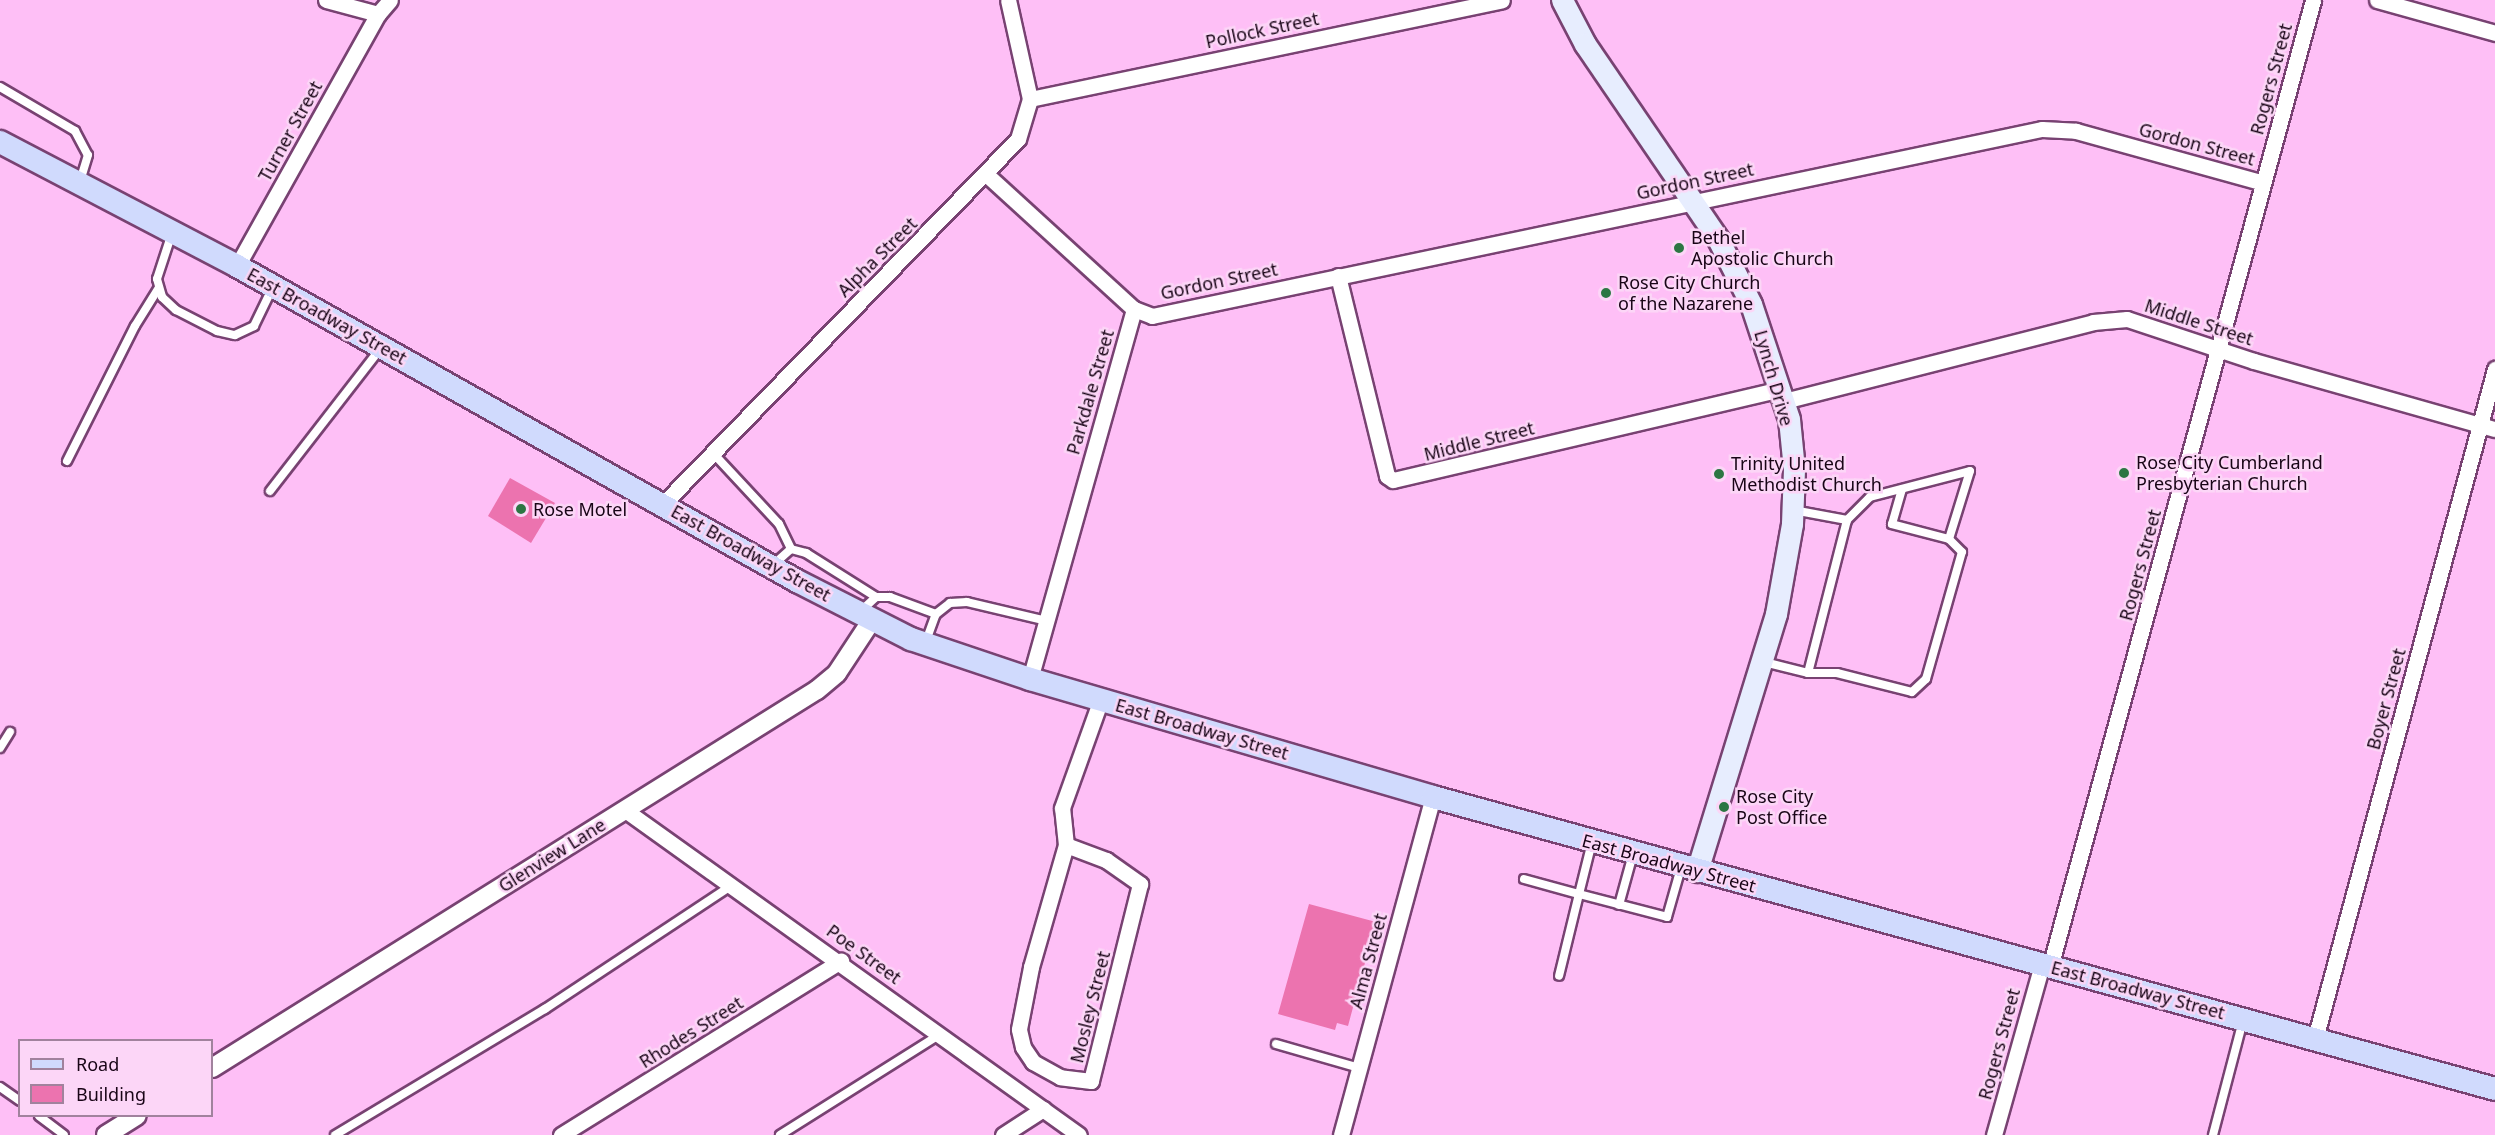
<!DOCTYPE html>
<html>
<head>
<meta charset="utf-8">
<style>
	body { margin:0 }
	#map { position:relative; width:2495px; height:1135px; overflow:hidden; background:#febff6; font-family:"Noto Sans",sans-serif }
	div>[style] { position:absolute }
	.building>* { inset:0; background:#ec73af }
	.roads { filter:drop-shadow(2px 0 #784272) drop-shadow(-2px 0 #784272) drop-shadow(0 2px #784272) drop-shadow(0 -2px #784272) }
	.service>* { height:8px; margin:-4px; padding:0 4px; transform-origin:4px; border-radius:4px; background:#fff }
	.minor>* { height:15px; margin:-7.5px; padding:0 7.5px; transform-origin:7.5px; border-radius:7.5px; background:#fff }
	.tertiary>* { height:18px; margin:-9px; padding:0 9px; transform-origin:9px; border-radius:9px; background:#fff }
	.secondary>* { height:21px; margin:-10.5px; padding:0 10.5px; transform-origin:10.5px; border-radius:10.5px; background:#e7edfe }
	.primary>* { height:22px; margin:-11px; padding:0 11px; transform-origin:11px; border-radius:11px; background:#d0dafd }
	.dots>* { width:16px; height:16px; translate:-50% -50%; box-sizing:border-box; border:3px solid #fcd6f7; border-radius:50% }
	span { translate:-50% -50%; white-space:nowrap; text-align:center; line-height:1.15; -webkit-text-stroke:5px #fcd6f7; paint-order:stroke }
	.street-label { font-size:18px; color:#180416 }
	.poi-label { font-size:18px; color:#180416 }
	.left { translate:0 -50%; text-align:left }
	.legend { position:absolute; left:18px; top:1039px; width:195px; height:78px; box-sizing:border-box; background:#fcd6f7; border:2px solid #a1829d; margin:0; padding:8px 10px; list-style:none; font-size:18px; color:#180416 }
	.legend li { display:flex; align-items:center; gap:12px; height:30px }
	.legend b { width:30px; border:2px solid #a1829d }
</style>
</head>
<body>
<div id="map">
	<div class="building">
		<i style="clip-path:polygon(510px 478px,555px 503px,531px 543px,488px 516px)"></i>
		<i style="clip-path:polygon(1309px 904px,1376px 922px,1348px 1026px,1337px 1023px,1335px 1030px,1278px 1014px)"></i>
	</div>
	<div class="roads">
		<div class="service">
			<i style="left:0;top:87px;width:87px;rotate:30.4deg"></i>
			<i style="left:75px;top:131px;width:27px;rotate:62deg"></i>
			<i style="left:88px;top:155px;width:28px;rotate:107deg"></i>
			<i style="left:172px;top:233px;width:48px;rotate:108.1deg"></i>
			<i style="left:157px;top:279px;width:19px;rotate:74deg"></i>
			<i style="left:162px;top:297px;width:19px;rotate:43deg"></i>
			<i style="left:176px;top:310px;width:46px;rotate:27.1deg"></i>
			<i style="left:217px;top:331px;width:18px;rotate:13deg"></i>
			<i style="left:235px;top:335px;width:21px;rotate:-25deg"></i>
			<i style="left:254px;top:326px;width:41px;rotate:-64.1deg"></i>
			<i style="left:712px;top:452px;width:98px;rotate:47.1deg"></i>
			<i style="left:779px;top:524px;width:28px;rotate:64deg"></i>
			<i style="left:67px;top:461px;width:151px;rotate:-63.3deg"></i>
			<i style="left:135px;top:326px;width:44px;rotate:-58.1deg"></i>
			<i style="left:270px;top:491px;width:181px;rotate:-52.2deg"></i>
			<i style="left:1793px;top:510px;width:55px;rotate:10.5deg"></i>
			<i style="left:773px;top:565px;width:24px;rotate:-42deg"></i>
			<i style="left:791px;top:549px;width:16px;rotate:15deg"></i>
			<i style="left:806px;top:553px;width:83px;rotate:32.2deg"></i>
			<i style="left:862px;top:610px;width:19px;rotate:-43deg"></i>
			<i style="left:876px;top:597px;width:14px"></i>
			<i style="left:890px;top:597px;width:49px;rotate:20.3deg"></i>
			<i style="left:926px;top:641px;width:29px;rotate:-70deg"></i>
			<i style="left:936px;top:614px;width:18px;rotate:-38deg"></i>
			<i style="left:950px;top:603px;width:17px;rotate:-3deg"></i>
			<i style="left:967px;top:602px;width:82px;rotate:13.4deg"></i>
			<i style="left:1764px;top:662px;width:45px;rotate:14deg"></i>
			<i style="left:1808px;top:673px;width:29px"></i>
			<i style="left:1837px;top:673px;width:77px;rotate:14.2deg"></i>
			<i style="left:1912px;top:692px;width:19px;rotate:-43deg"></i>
			<i style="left:1926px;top:679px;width:132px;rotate:-74.2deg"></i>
			<i style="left:1962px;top:552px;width:18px;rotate:-135deg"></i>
			<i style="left:1808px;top:673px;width:158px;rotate:-75.7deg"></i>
			<i style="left:1847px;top:520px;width:33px;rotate:-45deg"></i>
			<i style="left:1870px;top:497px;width:103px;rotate:-14.6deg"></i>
			<i style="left:1970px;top:471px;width:71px;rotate:107.2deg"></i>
			<i style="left:1949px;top:539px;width:59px;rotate:-165.3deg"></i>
			<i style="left:1892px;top:524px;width:36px;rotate:-74deg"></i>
			<i style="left:0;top:748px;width:19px;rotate:-58deg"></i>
			<i style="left:1592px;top:842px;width:54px;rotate:104deg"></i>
			<i style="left:1579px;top:894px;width:91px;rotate:14.6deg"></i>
			<i style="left:1667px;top:917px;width:51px;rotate:-74.1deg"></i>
			<i style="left:1524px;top:879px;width:57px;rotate:15.3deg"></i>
			<i style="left:1579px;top:894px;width:84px;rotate:103.7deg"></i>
			<i style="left:1619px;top:905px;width:53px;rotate:-74.6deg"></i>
			<i style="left:1276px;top:1044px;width:86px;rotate:16.1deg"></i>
			<i style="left:0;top:1087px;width:24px;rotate:35deg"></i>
			<i style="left:39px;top:1116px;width:31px;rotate:37deg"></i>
			<i style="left:335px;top:1135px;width:245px;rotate:-31deg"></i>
			<i style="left:545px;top:1009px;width:224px;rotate:-33.5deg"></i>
			<i style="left:780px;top:1135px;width:188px;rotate:-32.2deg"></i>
			<i style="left:2213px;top:1135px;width:118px;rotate:-75.3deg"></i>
		</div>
		<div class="minor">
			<i style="left:326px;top:0;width:54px;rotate:15.1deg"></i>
			<i style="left:2377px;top:0;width:123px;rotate:15.6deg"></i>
			<i style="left:1030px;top:99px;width:482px;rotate:-11.8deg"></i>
			<i style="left:986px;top:174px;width:200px;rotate:42.4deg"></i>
			<i style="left:1134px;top:309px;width:384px;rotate:105.7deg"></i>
			<i style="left:237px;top:266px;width:289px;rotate:-60.8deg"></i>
			<i style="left:378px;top:14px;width:18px;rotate:-49deg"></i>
			<i style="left:1338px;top:276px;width:206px;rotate:76.2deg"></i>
			<i style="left:1387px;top:476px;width:7px;rotate:34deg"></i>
			<i style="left:1393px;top:480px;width:398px;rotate:-13.2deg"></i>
			<i style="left:1134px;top:309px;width:19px;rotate:21deg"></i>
			<i style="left:1152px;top:316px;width:909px;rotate:-11.87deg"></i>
			<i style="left:2042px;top:129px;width:34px;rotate:3deg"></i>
			<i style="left:2076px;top:131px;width:194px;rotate:15.5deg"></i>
			<i style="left:1784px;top:401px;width:319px;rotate:-14.3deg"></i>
			<i style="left:2093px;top:322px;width:34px;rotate:-5deg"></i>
			<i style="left:2127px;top:319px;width:134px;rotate:18.3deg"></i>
			<i style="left:2254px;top:361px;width:250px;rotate:15.8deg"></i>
			<i style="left:663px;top:504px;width:509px;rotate:-45.8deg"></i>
			<i style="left:1018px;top:139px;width:42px;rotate:-73.3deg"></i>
			<i style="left:1030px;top:99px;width:101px;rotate:-102.5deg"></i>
			<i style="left:625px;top:810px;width:558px;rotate:35.6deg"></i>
			<i style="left:1066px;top:845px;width:43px;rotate:20.6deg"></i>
			<i style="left:1106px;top:860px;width:42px;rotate:35.2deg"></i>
			<i style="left:1140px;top:884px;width:203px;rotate:104deg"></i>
			<i style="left:1091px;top:1081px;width:31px;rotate:-173deg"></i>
			<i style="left:1060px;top:1077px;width:31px;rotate:-151deg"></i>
			<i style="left:1033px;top:1062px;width:18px;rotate:-124deg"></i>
			<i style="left:1023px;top:1047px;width:18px;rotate:-103deg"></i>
			<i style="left:1019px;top:1029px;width:63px;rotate:-79deg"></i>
			<i style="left:1031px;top:967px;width:127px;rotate:-74deg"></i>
			<i style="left:1066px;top:845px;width:37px;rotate:-96deg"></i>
			<i style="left:1062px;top:808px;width:116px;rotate:-70.3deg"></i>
			<i style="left:2050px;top:967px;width:1002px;rotate:-74.78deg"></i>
			<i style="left:2315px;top:1039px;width:694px;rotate:-74.96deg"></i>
			<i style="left:561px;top:1135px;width:330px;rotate:-31.9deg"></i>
			<i style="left:1003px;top:1135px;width:48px;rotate:-33deg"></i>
			<i style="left:1341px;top:1135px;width:350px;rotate:-74.8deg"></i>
			<i style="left:1994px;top:1135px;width:178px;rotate:-74.3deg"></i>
		</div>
		<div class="tertiary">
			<i style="left:212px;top:1068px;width:713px;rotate:-32deg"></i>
			<i style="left:817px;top:690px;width:26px;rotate:-40deg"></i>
			<i style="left:837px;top:673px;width:64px;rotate:-56.6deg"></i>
			<i style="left:106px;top:1135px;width:36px;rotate:-32deg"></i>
		</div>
		<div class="secondary">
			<i style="left:1562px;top:0;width:50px;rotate:62.4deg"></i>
			<i style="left:1585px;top:44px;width:236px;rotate:55.7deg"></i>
			<i style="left:1718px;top:239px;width:73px;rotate:63.1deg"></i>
			<i style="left:1751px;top:304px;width:121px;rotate:71.7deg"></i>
			<i style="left:1789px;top:419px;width:50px;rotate:84.3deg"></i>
			<i style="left:1794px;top:469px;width:55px;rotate:92.1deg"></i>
			<i style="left:1792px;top:524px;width:91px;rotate:100.1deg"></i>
			<i style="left:1776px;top:614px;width:269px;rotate:107.1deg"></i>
		</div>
		<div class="primary">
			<i style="left:0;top:142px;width:267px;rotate:27.6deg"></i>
			<i style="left:237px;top:266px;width:643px;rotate:29.36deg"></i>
			<i style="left:797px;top:581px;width:128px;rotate:27deg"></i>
			<i style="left:911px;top:639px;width:126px;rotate:18.6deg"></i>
			<i style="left:1030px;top:679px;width:420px;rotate:16.3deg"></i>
			<i style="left:1433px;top:797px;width:1101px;rotate:15.37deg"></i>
		</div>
	</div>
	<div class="dots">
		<i style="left:1679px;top:248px;background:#2c7643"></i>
		<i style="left:1606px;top:293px;background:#2c7643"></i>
		<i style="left:2124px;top:473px;background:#2c7643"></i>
		<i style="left:1719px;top:474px;background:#2c7643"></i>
		<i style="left:521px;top:509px;background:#2c7643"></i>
		<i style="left:1724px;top:807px;background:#2c7643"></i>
	</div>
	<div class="street-label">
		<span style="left:1262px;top:30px;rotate:-12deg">Pollock Street</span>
		<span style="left:2271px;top:79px;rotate:-75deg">Rogers Street</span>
		<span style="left:290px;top:131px;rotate:-61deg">Turner Street</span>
		<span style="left:2197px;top:144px;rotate:15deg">Gordon Street</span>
		<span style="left:1695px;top:181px;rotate:-12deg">Gordon Street</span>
		<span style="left:877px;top:257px;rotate:-45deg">Alpha Street</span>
		<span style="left:1219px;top:281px;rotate:-12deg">Gordon Street</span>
		<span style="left:327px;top:316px;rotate:29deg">East Broadway Street</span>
		<span style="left:2199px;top:322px;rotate:18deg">Middle Street</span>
		<span style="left:1774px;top:378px;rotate:74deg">Lynch Drive</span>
		<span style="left:1090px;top:392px;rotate:-74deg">Parkdale Street</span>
		<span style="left:1479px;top:441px;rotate:-14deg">Middle Street</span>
		<span style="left:751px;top:553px;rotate:29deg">East Broadway Street</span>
		<span style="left:2140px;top:565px;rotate:-75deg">Rogers Street</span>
		<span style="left:2386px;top:699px;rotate:-75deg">Boyer Street</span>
		<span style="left:1202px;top:729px;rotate:16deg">East Broadway Street</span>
		<span style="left:552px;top:855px;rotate:-32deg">Glenview Lane</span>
		<span style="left:1669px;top:863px;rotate:15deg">East Broadway Street</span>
		<span style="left:864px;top:954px;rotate:36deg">Poe Street</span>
		<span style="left:1368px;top:961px;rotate:-75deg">Alma Street</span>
		<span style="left:2138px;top:990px;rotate:15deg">East Broadway Street</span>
		<span style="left:1090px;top:1007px;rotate:-76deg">Mosley Street</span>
		<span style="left:691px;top:1032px;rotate:-32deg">Rhodes Street</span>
		<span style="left:1999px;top:1044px;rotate:-75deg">Rogers Street</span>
	</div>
	<div class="poi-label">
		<span class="left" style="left:1691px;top:248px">Bethel<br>Apostolic Church</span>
		<span class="left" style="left:1618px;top:293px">Rose City Church<br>of the Nazarene</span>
		<span class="left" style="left:2136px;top:473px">Rose City Cumberland<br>Presbyterian Church</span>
		<span class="left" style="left:1731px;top:474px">Trinity United<br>Methodist Church</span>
		<span class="left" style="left:533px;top:509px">Rose Motel</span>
		<span class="left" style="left:1736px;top:807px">Rose City<br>Post Office</span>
	</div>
	<ul class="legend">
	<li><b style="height:8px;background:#d0dafd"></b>Road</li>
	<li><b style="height:16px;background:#ec73af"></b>Building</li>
	</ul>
</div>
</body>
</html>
